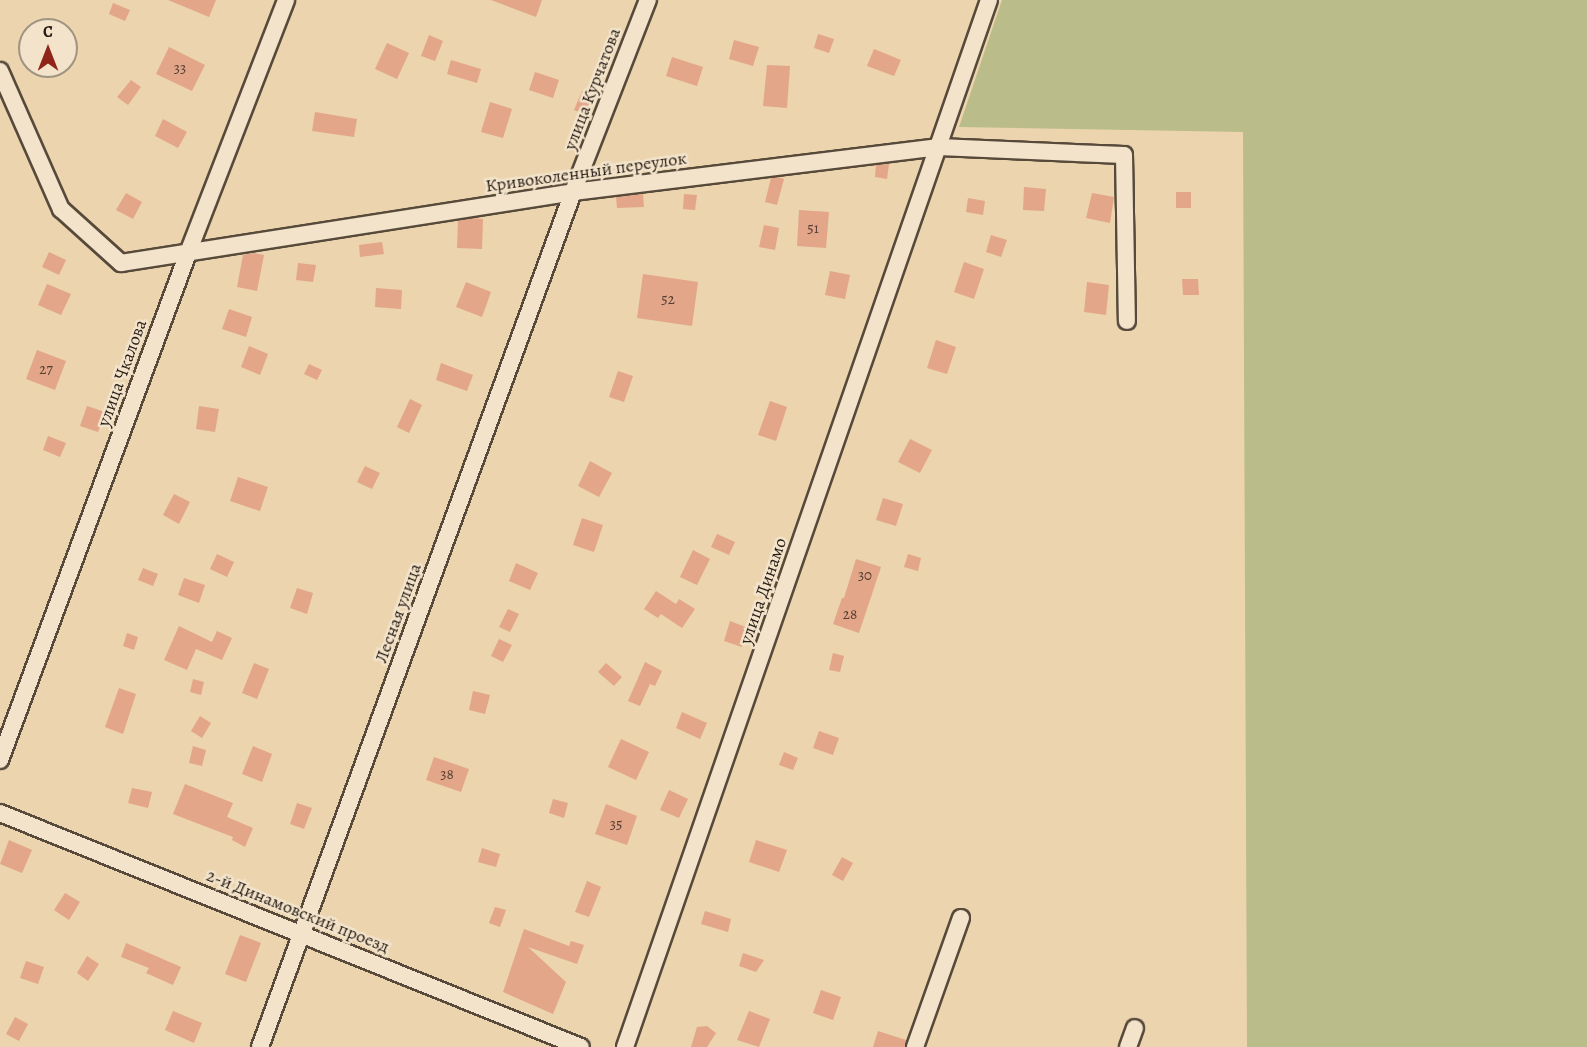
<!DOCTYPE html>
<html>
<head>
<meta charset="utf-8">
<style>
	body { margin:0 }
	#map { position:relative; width:1587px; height:1047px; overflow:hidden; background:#ebd4ae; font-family:Alegreya,serif }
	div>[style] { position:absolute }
	.green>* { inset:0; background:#babc89 }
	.building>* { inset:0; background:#e3a689 }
	.roads { filter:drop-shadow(2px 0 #574a3a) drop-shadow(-2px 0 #574a3a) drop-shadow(0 2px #574a3a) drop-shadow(0 -2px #574a3a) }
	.minor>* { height:16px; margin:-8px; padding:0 8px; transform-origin:8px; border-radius:8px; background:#f2e3ca }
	span { translate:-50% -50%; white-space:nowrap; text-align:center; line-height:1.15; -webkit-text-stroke:5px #f2e3ca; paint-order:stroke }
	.number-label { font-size:15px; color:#553e31 }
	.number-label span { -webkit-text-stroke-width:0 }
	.street-label { font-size:18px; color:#261c14 }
	.north { position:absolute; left:18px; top:18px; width:60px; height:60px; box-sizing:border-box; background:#f2e3ca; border:2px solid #a09381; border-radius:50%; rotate:0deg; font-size:16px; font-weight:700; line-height:24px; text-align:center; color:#261c14 }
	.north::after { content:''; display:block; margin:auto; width:21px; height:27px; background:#8f2418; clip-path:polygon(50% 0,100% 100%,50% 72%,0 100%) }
</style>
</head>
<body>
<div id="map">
	<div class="green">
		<i style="clip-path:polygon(1002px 0,1587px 0,1587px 1047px,1247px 1047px,1243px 132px,959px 127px)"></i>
	</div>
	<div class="building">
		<i style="clip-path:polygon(168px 0,216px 0,209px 17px)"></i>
		<i style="clip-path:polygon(491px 0,542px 0,536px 17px)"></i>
		<i style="clip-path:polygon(113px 3px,130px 10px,125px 21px,109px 14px)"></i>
		<i style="clip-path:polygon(818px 34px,834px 39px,829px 53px,814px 48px)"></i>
		<i style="clip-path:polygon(429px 35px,443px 41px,435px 61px,421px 56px)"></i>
		<i style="clip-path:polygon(734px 40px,759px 47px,753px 66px,729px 59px)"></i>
		<i style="clip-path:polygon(387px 43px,409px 53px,397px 79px,375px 69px)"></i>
		<i style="clip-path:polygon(169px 47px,205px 65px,192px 91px,156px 74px)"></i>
		<i style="clip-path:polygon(874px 49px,901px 60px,894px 76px,867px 66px)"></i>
		<i style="clip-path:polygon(672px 57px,703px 67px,697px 86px,666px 76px)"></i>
		<i style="clip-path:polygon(451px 60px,481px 69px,477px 83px,447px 74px)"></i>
		<i style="clip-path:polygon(767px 65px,790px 66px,787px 108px,763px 106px)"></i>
		<i style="clip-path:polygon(535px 72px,559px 80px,553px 98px,529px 90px)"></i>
		<i style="clip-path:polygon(131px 80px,141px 87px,128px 105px,117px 97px)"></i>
		<i style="clip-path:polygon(582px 91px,594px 96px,586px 115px,574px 110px)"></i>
		<i style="clip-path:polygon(490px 102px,512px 109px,503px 138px,481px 132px)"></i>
		<i style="clip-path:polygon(315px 112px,357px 119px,354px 137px,312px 131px)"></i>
		<i style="clip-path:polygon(163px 119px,187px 132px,178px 148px,155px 136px)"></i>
		<i style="clip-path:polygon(889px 164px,887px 179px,875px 177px,876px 165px)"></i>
		<i style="clip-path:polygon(778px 177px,784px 179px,777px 205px,765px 202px,771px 178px)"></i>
		<i style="clip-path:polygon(1024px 187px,1046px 189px,1044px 211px,1023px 210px)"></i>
		<i style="clip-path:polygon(1176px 192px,1191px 192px,1191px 208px,1176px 208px)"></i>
		<i style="clip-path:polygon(126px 193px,142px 202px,133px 219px,116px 210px)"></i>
		<i style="clip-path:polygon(1092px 193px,1114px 197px,1110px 223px,1086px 218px)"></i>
		<i style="clip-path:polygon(643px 194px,644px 207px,617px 208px,616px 197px)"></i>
		<i style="clip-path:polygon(684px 194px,697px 195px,695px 210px,683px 209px)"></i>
		<i style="clip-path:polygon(968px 198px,985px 201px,983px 215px,966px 212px)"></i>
		<i style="clip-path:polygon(799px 210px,829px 212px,826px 248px,797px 246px)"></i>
		<i style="clip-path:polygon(473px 218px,483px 219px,482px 249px,457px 248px,458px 221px)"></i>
		<i style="clip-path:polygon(764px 225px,779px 228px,775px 250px,759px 247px)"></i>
		<i style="clip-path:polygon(991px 235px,1007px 240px,1001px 257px,986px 252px)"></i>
		<i style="clip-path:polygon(382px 242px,384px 254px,360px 257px,359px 245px)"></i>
		<i style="clip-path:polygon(49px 252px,66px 260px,59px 275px,42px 267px)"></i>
		<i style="clip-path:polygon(254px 253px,264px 255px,257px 291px,237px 287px,243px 255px)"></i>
		<i style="clip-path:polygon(964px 262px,984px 269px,974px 299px,954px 292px)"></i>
		<i style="clip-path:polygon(298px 263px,316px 265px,313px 282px,296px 280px)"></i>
		<i style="clip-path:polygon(830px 271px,850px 275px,845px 299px,825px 295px)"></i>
		<i style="clip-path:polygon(643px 274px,698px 282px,692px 326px,637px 318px)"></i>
		<i style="clip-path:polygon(1182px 279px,1198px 279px,1199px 295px,1183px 295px)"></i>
		<i style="clip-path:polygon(466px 282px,491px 292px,482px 317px,456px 307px)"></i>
		<i style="clip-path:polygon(1087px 282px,1109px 285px,1106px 315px,1084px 312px)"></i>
		<i style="clip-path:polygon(47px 284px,71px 294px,61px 315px,38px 305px)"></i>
		<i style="clip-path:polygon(376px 288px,402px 290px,401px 309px,375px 307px)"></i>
		<i style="clip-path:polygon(229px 309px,252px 317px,246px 337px,222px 329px)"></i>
		<i style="clip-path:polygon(936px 340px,956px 347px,947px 374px,927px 368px)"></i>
		<i style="clip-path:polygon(249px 346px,268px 354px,260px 375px,241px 367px)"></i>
		<i style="clip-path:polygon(37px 350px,66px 361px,55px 390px,26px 379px)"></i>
		<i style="clip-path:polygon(441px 363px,473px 375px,467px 391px,436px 380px)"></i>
		<i style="clip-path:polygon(309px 364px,322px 370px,317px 380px,304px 374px)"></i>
		<i style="clip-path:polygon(618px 371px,633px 376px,624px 402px,609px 397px)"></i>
		<i style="clip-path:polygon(410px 399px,422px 405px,409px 433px,397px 427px)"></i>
		<i style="clip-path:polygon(770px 401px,787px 407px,776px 441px,758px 435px)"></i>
		<i style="clip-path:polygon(87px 406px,105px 412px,98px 432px,80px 426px)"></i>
		<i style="clip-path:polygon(199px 406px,219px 409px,215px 432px,196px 429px)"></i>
		<i style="clip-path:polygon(48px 436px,66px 443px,60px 457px,43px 450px)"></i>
		<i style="clip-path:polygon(910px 439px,932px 450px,920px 473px,898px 462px)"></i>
		<i style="clip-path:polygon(590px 461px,612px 473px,599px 497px,578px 486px)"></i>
		<i style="clip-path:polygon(365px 466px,380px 473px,372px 489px,357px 482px)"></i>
		<i style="clip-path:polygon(238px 477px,268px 487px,260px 511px,230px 501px)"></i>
		<i style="clip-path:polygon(174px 494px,190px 502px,179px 524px,163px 515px)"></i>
		<i style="clip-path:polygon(883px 498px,903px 504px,896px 526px,876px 520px)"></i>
		<i style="clip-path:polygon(582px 518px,603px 525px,594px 552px,573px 545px)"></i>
		<i style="clip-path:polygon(717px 534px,735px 542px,729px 555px,711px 547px)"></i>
		<i style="clip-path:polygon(693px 550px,710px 559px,697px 585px,680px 577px)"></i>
		<i style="clip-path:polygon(217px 554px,234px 562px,227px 577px,210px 569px)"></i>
		<i style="clip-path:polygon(908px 554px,921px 558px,918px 571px,904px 567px)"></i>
		<i style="clip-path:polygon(856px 559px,881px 567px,859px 633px,833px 624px,842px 598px,844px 598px)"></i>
		<i style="clip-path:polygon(516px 563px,538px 573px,530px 590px,509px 581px)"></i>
		<i style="clip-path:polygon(143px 568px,158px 574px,153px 586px,138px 580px)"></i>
		<i style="clip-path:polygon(184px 578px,205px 585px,199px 603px,178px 595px)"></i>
		<i style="clip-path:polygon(297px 588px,313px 593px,307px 614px,290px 608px)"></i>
		<i style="clip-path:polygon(656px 591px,676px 604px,679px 599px,695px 609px,682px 628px,661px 614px,658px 618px,644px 609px)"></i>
		<i style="clip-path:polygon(508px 609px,519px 614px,510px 632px,499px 627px)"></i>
		<i style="clip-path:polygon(730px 621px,748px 628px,742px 647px,724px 641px)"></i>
		<i style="clip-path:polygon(179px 626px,212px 642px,217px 631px,232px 638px,222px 660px,196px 649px,187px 670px,164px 660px)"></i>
		<i style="clip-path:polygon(127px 633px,138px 637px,134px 650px,123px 646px)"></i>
		<i style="clip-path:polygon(499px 639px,512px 645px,503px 662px,491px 656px)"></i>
		<i style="clip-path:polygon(833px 653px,844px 656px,840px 672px,829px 670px)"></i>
		<i style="clip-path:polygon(645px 662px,662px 671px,655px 686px,650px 684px,640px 706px,628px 701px)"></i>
		<i style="clip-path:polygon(254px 663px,269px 669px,257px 699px,242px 693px)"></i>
		<i style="clip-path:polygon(606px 663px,622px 677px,614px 686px,598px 672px)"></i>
		<i style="clip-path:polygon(193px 679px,204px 682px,201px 695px,190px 692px)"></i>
		<i style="clip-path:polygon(119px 688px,136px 694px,123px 734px,105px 727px)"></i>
		<i style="clip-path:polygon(473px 691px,490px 695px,485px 714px,469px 710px)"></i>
		<i style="clip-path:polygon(682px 712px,707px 723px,700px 739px,676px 728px)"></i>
		<i style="clip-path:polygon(200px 716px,211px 723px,202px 738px,191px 731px)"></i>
		<i style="clip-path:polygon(819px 731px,839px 738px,833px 755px,813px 748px)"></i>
		<i style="clip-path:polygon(621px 739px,649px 752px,636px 780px,608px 767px)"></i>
		<i style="clip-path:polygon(193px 746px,206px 750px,202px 766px,189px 763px)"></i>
		<i style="clip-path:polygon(253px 746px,272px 754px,262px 782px,242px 774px)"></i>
		<i style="clip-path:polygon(784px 752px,798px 758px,793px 770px,779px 765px)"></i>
		<i style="clip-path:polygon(434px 757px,469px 769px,461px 792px,426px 780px)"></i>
		<i style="clip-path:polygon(185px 784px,233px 803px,227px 817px,253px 828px,245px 847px,232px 840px,233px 837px,173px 814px)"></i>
		<i style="clip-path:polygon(132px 788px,152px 792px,148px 808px,128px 803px)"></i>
		<i style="clip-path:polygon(669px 790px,688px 799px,679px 818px,660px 810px)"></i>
		<i style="clip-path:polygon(553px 799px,568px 803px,564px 818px,549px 813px)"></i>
		<i style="clip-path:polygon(297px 803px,312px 808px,304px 829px,290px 824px)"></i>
		<i style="clip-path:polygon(606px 804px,637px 816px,627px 845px,595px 834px)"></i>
		<i style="clip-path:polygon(9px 840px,32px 850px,22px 873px,0 864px)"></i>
		<i style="clip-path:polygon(756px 840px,787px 850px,779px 872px,749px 862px)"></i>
		<i style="clip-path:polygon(482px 848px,500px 854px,496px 867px,478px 862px)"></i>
		<i style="clip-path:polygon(842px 857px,853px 863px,843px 881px,832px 875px)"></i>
		<i style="clip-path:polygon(587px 881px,601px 887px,589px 917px,575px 912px)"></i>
		<i style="clip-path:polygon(65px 893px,80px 902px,69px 920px,54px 910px)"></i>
		<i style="clip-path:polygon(495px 907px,506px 910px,500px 927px,489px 923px)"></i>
		<i style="clip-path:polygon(705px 911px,731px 919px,728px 932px,701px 924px)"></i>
		<i style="clip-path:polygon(524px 929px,569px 946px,571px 941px,584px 945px,577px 964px,528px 947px,566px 982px,553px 1014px,503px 992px)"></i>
		<i style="clip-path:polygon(240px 935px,261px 943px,246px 982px,225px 974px)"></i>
		<i style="clip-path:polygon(126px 943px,181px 967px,173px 985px,146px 973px,149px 968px,121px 957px)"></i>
		<i style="clip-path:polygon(743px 953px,764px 960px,756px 972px,739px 966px)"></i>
		<i style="clip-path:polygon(87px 956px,99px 964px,88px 981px,77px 973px)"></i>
		<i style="clip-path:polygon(26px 961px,44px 967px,38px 984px,20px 978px)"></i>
		<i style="clip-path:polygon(821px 990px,841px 997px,833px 1020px,813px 1013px)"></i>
		<i style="clip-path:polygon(173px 1011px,202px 1023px,194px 1043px,165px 1030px)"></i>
		<i style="clip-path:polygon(749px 1011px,770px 1019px,759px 1047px,737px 1040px)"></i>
		<i style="clip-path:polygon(15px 1017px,28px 1024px,19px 1041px,6px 1034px)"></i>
		<i style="clip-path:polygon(707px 1026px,716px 1033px,707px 1047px,691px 1047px,697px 1027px)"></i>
		<i style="clip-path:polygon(878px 1031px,906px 1040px,905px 1047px,873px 1047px)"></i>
	</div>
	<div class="roads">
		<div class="minor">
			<i style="left:0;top:71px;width:151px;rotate:66.2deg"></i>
			<i style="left:61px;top:209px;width:81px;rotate:42deg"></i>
			<i style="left:121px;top:263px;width:458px;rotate:-8.9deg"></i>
			<i style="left:573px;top:192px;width:369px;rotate:-7deg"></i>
			<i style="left:939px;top:147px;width:185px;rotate:2.5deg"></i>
			<i style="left:1124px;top:155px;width:166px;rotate:89deg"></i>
			<i style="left:0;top:760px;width:541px;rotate:-69.65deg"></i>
			<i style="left:188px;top:253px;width:271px;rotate:-68.8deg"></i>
			<i style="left:0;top:813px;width:626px;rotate:21.94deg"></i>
			<i style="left:260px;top:1047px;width:910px;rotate:-69.89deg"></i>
			<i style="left:573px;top:192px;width:206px;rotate:-68.7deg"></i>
			<i style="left:625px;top:1047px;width:1108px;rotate:-70.83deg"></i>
			<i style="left:915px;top:1047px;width:137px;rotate:-70.4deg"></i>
			<i style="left:1128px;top:1047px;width:20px;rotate:-70deg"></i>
		</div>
	</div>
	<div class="number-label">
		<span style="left:180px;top:69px">33</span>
		<span style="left:813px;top:229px">51</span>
		<span style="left:668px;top:300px">52</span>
		<span style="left:46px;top:370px">27</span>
		<span style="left:865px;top:576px">30</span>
		<span style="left:850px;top:615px">28</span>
		<span style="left:447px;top:775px">38</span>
		<span style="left:616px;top:825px">35</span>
	</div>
	<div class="street-label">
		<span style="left:592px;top:89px;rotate:-69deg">улица Курчатова</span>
		<span style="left:586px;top:172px;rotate:-8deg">Кривоколенный переулок</span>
		<span style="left:122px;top:373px;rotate:-70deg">улица Чкалова</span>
		<span style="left:763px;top:591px;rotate:-71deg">улица Динамо</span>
		<span style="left:398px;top:613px;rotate:-70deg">Лесная улица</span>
		<span style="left:298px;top:911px;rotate:22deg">2-й Динамовский проезд</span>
	</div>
	<div class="north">С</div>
</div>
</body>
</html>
